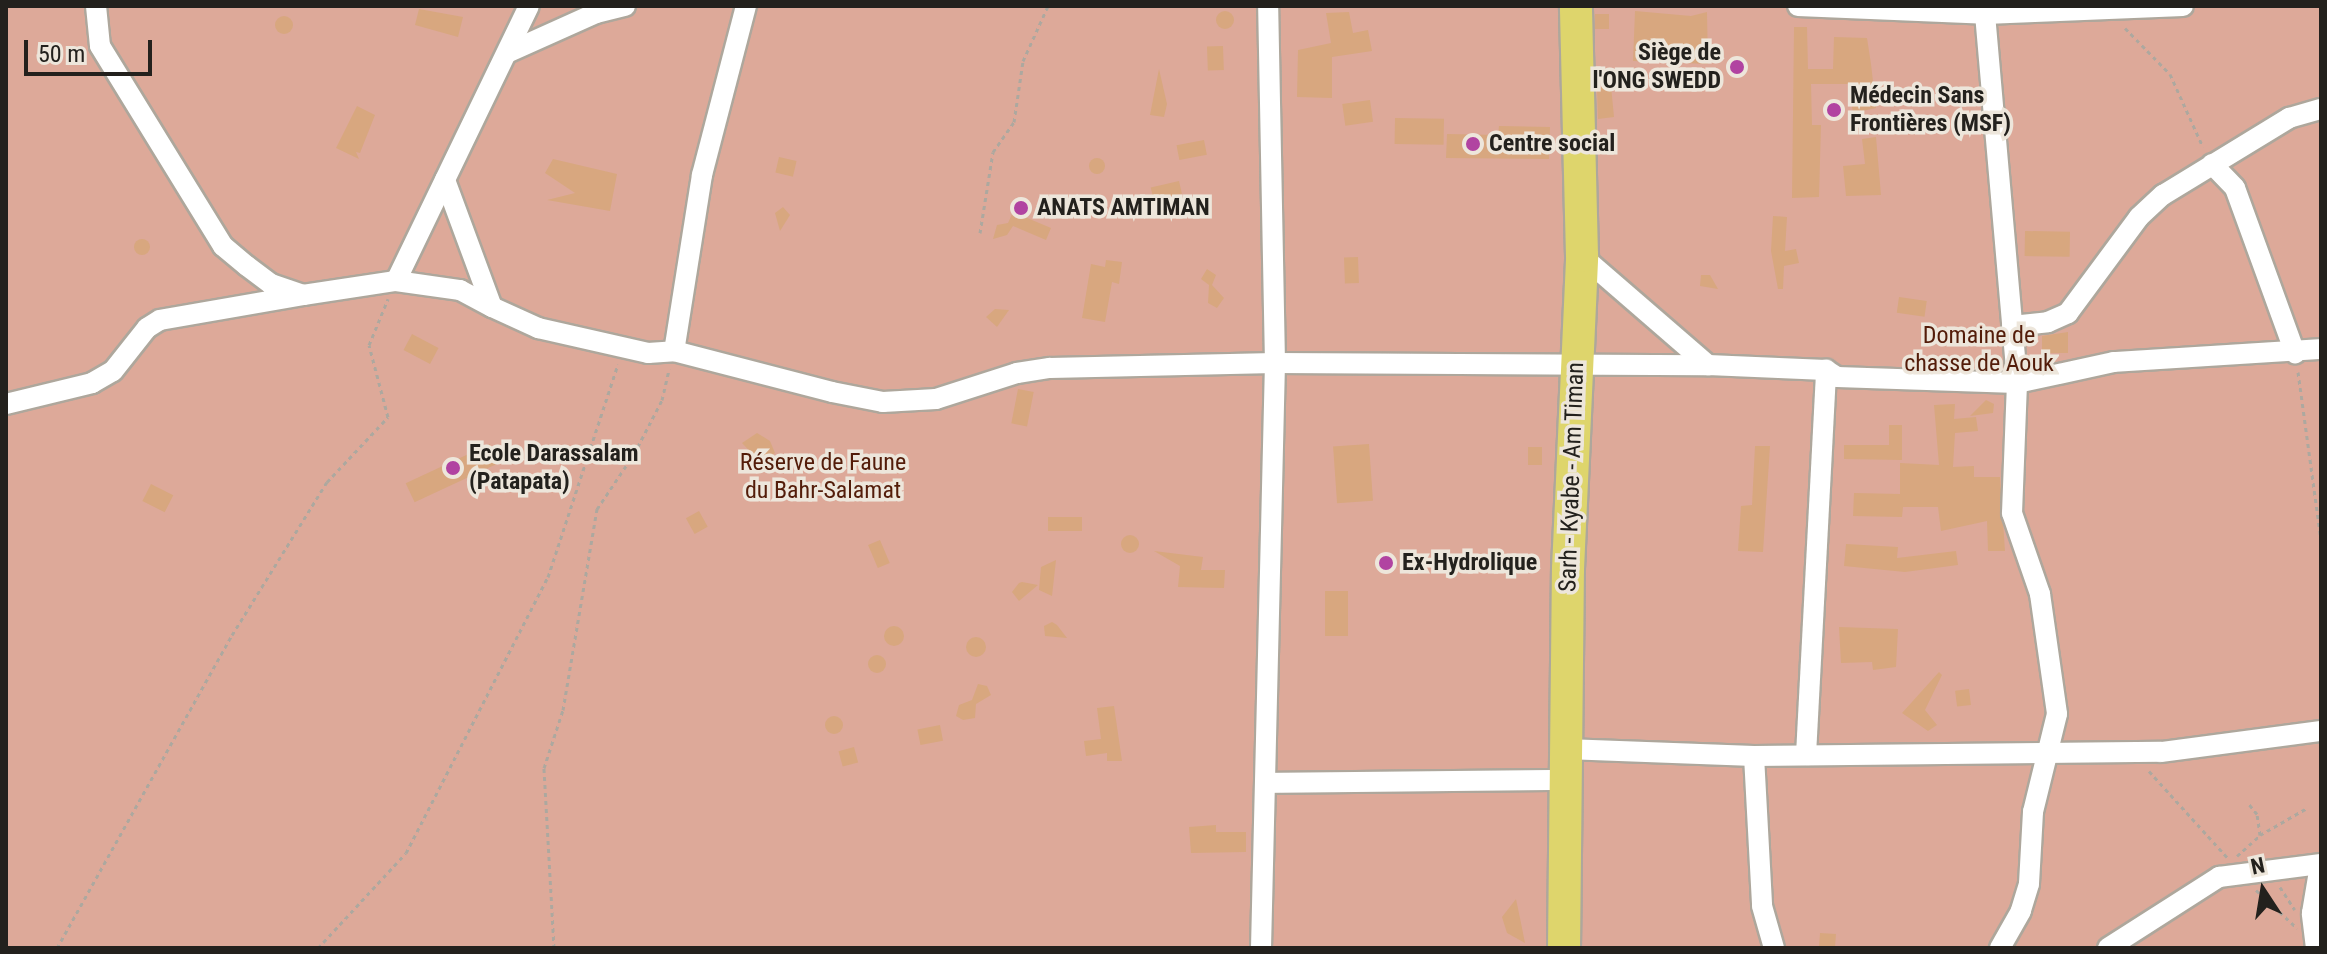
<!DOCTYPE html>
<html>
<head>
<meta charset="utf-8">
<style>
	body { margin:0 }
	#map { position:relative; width:2327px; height:954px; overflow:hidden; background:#ede6db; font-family:"Roboto Condensed",sans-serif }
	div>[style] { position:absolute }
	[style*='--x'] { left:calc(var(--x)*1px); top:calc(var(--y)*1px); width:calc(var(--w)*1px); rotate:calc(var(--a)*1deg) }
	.green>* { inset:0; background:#dda999; transform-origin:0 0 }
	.building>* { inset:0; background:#d8a77f; transform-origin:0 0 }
	.round { border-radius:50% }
	.path>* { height:3px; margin-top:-1.5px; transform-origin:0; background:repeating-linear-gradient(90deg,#ada89f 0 4px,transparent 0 8px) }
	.roads { filter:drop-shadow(2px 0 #aea79c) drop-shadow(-2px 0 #aea79c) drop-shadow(0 2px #aea79c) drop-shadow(0 -2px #aea79c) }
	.minor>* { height:20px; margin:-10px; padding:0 10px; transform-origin:10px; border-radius:10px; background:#fff }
	.primary>* { height:32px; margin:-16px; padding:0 16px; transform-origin:16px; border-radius:16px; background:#ded56c }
	.dots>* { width:22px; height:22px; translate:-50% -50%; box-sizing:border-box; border:4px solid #ede6db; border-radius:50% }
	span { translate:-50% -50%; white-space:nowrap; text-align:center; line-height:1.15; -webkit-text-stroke:7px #ede6db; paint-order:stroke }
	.poi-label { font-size:24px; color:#23211d; font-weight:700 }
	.right { translate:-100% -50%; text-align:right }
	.left { translate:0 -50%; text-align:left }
	.park-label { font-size:24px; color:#531c09 }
	.street-label { font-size:24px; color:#23211d }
	.frame { position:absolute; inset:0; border:8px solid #23211d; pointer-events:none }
	.north { position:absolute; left:2223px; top:850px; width:80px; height:80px; -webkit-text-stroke:6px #ede6db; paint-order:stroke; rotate:348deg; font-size:22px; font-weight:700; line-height:32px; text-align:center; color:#23211d }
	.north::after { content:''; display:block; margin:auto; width:28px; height:36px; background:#23211d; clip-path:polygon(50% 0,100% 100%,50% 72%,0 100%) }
	.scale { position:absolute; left:24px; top:40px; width:128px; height:36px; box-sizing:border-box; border:4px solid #23211d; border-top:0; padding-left:10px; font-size:24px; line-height:28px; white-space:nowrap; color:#23211d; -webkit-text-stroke:6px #ede6db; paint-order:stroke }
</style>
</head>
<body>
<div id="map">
	<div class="green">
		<i style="left:6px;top:6px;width:2315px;height:942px"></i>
	</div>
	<div class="building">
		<i style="clip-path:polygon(419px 9px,463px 17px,458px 37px,415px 25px)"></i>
		<i class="round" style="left:1216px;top:11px;width:18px;height:18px"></i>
		<i style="clip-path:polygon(1635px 11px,1691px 16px,1707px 12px,1708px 64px,1633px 61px)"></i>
		<i style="clip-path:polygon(1349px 12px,1353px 33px,1368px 30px,1372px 51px,1332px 57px,1332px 98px,1297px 97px,1298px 50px,1331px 43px,1326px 13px)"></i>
		<i style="left:1595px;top:14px;width:14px;height:15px"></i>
		<i class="round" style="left:275px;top:16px;width:18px;height:18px"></i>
		<i style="clip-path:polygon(1794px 27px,1807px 27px,1808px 69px,1833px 69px,1834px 37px,1867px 38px,1871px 64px,1876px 108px,1853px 113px,1848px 84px,1811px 84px,1812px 125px,1821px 125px,1819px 197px,1792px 198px)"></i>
		<i style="left:1223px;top:46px;width:24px;height:16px;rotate:88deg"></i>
		<i style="clip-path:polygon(1159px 69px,1167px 104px,1164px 117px,1150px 115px)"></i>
		<i style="clip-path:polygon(1611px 86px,1614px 117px,1598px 119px,1597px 88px)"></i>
		<i style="left:1370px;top:100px;width:22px;height:28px;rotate:82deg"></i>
		<i style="clip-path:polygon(357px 106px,375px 115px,360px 153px,356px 152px,359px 159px,336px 148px)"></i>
		<i style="left:1395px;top:118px;width:49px;height:26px;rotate:1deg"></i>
		<i style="clip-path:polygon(1499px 126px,1550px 127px,1549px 159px,1446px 158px,1447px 134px,1498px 135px)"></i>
		<i style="clip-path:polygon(1876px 137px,1881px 195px,1846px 196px,1843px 166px,1865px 164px,1862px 139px)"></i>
		<i style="left:1204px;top:140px;width:15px;height:28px;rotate:79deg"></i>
		<i style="left:779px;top:157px;width:18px;height:16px;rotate:13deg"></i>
		<i class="round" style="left:1089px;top:158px;width:16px;height:16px"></i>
		<i style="clip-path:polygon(553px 159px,617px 174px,610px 211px,547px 200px,575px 193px,545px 173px)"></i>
		<i style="left:1179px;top:181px;width:13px;height:29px;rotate:77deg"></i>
		<i style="clip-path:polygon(783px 207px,790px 215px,780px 231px,775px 213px)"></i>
		<i style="clip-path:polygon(1013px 212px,1051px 228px,1046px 240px,1013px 226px,1007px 235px,993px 239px,997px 225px,1008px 223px)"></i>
		<i style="clip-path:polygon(1773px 216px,1787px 217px,1785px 251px,1796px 249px,1799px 263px,1784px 266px,1783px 289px,1778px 289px,1771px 251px)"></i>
		<i style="left:2025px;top:231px;width:45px;height:25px;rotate:1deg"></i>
		<i class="round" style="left:134px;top:239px;width:16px;height:16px"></i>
		<i style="left:1358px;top:257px;width:26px;height:14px;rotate:88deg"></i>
		<i style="clip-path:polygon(1106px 260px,1122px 262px,1119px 284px,1112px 282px,1105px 322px,1082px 318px,1091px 264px,1105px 267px)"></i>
		<i style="clip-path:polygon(1207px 269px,1216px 275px,1212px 285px,1224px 298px,1217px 308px,1208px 303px,1209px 285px,1201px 279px)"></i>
		<i style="clip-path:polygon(1701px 275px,1710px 275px,1718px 289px,1700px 286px)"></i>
		<i style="left:1899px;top:297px;width:28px;height:16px;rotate:8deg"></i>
		<i style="clip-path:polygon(995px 309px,1009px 310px,997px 327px,986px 317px)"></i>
		<i style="clip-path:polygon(2068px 332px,2068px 353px,2042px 353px,2042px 336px)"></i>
		<i style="left:412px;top:334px;width:30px;height:18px;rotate:28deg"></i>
		<i style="left:1018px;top:389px;width:16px;height:35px;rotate:11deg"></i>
		<i style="clip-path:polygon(1986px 400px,1994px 404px,1993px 413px,1970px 416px)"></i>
		<i style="clip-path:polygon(1955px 404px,1954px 419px,1976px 417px,1978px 431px,1955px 433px,1953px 467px,1974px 466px,1974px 477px,2000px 477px,2005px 551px,1988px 551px,1987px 521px,1941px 531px,1938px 507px,1903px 507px,1902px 517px,1853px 516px,1854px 493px,1900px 494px,1900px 463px,1939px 465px,1934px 405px)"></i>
		<i style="clip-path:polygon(1889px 425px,1902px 425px,1902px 460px,1844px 459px,1844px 445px,1889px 445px)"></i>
		<i style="clip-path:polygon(757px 433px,770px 441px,775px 453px,761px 463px,742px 443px)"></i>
		<i style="left:490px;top:444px;width:21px;height:93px;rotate:65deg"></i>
		<i style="left:1369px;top:444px;width:57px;height:36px;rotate:86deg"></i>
		<i style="clip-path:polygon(1755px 446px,1770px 446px,1763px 552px,1738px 551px,1741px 506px,1752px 505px)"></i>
		<i style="left:1528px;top:447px;width:14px;height:18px"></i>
		<i style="left:151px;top:484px;width:25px;height:19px;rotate:27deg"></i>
		<i style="left:699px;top:511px;width:18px;height:15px;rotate:61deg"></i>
		<i style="left:1048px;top:517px;width:34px;height:14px"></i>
		<i class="round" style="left:1121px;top:535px;width:18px;height:18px"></i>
		<i style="left:880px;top:540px;width:25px;height:13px;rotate:67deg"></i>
		<i style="clip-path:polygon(1846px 544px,1898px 547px,1897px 558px,1956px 551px,1958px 565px,1905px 572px,1844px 566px)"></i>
		<i style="clip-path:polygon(1154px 551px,1203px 557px,1201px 570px,1225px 570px,1224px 588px,1178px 587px,1180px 566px)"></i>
		<i style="clip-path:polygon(1056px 560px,1052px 596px,1039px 590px,1041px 567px)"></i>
		<i style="clip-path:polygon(1019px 583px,1022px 582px,1038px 585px,1019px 601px,1012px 592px)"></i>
		<i style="left:1348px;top:591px;width:45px;height:23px;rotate:90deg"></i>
		<i style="clip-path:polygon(1052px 622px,1057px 625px,1067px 638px,1045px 636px,1044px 626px)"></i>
		<i class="round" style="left:884px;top:626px;width:20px;height:20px"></i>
		<i style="clip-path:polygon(1839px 627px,1898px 629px,1896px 667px,1873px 670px,1872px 662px,1841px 663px)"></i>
		<i class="round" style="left:966px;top:637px;width:20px;height:20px"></i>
		<i class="round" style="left:868px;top:655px;width:18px;height:18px"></i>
		<i style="clip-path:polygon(1939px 672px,1942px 675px,1925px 710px,1937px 725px,1928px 731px,1902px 713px)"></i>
		<i style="clip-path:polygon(978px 684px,987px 686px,991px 695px,976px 704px,975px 718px,963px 720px,956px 716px,959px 705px,972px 700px)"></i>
		<i style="left:1969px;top:689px;width:16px;height:14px;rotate:83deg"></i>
		<i style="clip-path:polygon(1114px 706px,1122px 761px,1107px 761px,1107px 753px,1086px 756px,1084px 741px,1101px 739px,1097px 708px)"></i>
		<i class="round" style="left:825px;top:716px;width:18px;height:18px"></i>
		<i style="left:940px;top:725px;width:16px;height:23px;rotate:79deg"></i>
		<i style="left:854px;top:747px;width:16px;height:16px;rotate:75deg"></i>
		<i style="clip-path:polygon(1216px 825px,1216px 832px,1246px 832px,1246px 852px,1191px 853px,1189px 827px)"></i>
		<i style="clip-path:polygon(1516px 899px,1521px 923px,1525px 943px,1507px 933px,1502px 917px)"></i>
		<i style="left:1820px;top:933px;width:16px;height:15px;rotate:4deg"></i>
	</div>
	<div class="path">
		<i style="--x:2125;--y:28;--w:64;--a:45.6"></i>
		<i style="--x:2170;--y:74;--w:80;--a:65.7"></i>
		<i style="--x:980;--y:233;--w:82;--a:-80.9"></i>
		<i style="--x:993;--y:152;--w:37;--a:-55"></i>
		<i style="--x:1014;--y:122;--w:62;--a:-81.6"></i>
		<i style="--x:1023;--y:61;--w:60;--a:-65.6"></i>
		<i style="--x:2298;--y:372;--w:169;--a:82.2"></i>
		<i style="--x:2149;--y:771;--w:118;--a:47.8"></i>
		<i style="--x:2260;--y:835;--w:54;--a:-29.9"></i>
		<i style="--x:2237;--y:856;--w:31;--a:-42"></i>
		<i style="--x:2260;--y:835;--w:21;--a:-98"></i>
		<i style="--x:2257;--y:814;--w:13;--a:-129"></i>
		<i style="--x:2280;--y:887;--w:27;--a:57"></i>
		<i style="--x:2256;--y:890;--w:56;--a:42.8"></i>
		<i style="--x:57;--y:948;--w:359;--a:-60.8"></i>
		<i style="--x:232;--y:635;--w:180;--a:-58.2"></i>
		<i style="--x:327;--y:482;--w:89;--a:-46.8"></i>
		<i style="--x:388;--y:417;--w:74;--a:-104.8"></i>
		<i style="--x:369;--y:345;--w:50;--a:-67.6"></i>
		<i style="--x:318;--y:948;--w:129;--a:-47.2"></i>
		<i style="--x:406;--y:853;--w:310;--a:-62.8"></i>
		<i style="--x:548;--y:577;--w:224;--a:-71.8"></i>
		<i style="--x:554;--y:948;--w:180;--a:-93.2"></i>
		<i style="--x:544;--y:768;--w:61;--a:-71.9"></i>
		<i style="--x:563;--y:710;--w:204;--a:-80.4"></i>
		<i style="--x:597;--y:509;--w:66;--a:-56.1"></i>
		<i style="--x:634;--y:454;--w:61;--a:-62.6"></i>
		<i style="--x:662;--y:400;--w:32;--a:-77"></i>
	</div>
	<div class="roads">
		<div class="minor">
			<i style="--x:96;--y:6;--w:40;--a:84.3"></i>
			<i style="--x:100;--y:46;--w:235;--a:58.4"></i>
			<i style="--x:223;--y:246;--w:31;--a:40"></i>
			<i style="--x:247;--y:266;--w:30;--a:37"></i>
			<i style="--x:271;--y:284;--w:34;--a:19"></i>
			<i style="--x:303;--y:295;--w:94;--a:-8.6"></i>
			<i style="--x:396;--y:281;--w:65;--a:8"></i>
			<i style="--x:460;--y:290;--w:36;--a:28"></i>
			<i style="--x:746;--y:6;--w:175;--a:104.6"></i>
			<i style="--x:702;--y:175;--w:178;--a:99"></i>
			<i style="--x:674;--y:351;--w:163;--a:14.5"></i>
			<i style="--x:832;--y:392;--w:52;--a:11.1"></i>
			<i style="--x:883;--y:402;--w:53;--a:-3.2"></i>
			<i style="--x:936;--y:399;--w:85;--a:-17.8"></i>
			<i style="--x:1017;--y:373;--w:33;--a:-9"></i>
			<i style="--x:1050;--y:368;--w:225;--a:-1.3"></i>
			<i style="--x:1275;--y:363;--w:433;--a:0.3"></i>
			<i style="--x:1708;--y:365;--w:118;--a:2.4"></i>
			<i style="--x:1826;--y:370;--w:13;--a:32"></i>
			<i style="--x:1837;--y:377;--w:180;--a:1.9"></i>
			<i style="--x:2017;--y:383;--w:99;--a:-12.2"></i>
			<i style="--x:2114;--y:362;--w:207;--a:-3.6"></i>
			<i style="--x:1798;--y:6;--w:187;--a:2.4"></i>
			<i style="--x:1985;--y:14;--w:198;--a:-2.3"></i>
			<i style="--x:1985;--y:14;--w:370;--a:85"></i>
			<i style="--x:2017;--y:383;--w:130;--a:92.2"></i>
			<i style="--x:2012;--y:513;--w:86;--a:70.9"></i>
			<i style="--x:2040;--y:594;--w:121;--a:81.9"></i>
			<i style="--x:2057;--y:714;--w:101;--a:103.8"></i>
			<i style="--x:2033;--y:812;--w:72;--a:93.2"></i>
			<i style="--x:2029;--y:884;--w:28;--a:107"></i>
			<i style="--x:2021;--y:911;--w:43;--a:119.6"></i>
			<i style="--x:507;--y:53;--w:98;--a:-24.2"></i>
			<i style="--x:596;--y:13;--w:30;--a:-14"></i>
			<i style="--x:2212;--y:164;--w:33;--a:46"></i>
			<i style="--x:2235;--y:188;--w:176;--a:70"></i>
			<i style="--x:445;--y:180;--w:135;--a:69.7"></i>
			<i style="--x:492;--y:307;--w:51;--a:24.5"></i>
			<i style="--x:538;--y:328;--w:113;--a:12.8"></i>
			<i style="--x:648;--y:353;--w:26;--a:-4"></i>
			<i style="--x:1582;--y:256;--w:167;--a:40.9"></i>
			<i style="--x:396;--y:281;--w:305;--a:-64.2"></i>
			<i style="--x:2012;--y:326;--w:36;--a:-6"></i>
			<i style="--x:2048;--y:322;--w:22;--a:-24"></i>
			<i style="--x:2068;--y:313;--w:119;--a:-53.5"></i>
			<i style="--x:2139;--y:217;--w:33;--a:-43"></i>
			<i style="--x:2163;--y:195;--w:148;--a:-31.4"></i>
			<i style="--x:2289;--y:118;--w:33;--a:-16"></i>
			<i style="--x:6;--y:404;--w:89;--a:-13.7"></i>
			<i style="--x:92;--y:383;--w:24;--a:-30"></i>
			<i style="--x:113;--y:371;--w:55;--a:-51.7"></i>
			<i style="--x:147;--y:328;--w:15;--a:-32"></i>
			<i style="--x:160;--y:320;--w:145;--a:-9.9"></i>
			<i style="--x:1565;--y:749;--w:189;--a:2.1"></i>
			<i style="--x:1754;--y:756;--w:407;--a:-0.6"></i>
			<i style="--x:2161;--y:752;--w:161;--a:-7.5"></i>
			<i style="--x:1806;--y:755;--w:386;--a:-87"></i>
			<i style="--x:1754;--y:756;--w:150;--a:86.9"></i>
			<i style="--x:1762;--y:906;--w:44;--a:74.1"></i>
			<i style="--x:1267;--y:783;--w:298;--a:-0.6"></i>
			<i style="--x:1261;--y:948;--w:585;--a:-88.63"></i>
			<i style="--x:1275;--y:363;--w:357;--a:-91.1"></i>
			<i style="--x:2108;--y:948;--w:132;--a:-32.6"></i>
			<i style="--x:2219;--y:877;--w:103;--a:-7.3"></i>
			<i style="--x:2316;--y:948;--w:35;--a:-97"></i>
			<i style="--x:2312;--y:913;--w:49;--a:-80.5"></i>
		</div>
		<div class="primary">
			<i style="--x:1564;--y:948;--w:379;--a:-89.4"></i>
			<i style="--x:1568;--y:569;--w:313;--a:-87.4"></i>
			<i style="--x:1582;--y:256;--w:250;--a:-91.4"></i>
		</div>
	</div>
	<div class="dots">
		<i style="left:1737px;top:67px;background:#b143a1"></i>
		<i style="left:1834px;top:110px;background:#b143a1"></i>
		<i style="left:1473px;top:144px;background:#b143a1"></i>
		<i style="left:1021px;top:208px;background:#b143a1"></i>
		<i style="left:453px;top:468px;background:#b143a1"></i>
		<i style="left:1386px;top:563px;background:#b143a1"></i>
	</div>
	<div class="poi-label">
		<span class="right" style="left:1721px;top:67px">Siège de<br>l'ONG SWEDD</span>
		<span class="left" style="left:1850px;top:110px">Médecin Sans<br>Frontières (MSF)</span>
		<span class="left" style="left:1489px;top:144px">Centre social</span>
		<span class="left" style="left:1037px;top:208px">ANATS AMTIMAN</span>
		<span class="left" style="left:469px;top:468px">Ecole Darassalam<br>(Patapata)</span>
		<span class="left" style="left:1402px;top:563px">Ex-Hydrolique</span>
	</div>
	<div class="park-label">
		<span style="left:1979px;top:350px">Domaine de<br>chasse de Aouk</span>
		<span style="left:823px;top:477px">Réserve de Faune<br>du Bahr-Salamat</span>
	</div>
	<div class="street-label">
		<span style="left:1572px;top:477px;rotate:-88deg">Sarh - Kyabe - Am Timan</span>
	</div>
	<div class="frame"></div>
	<div class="north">N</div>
	<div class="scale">50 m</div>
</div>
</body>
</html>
